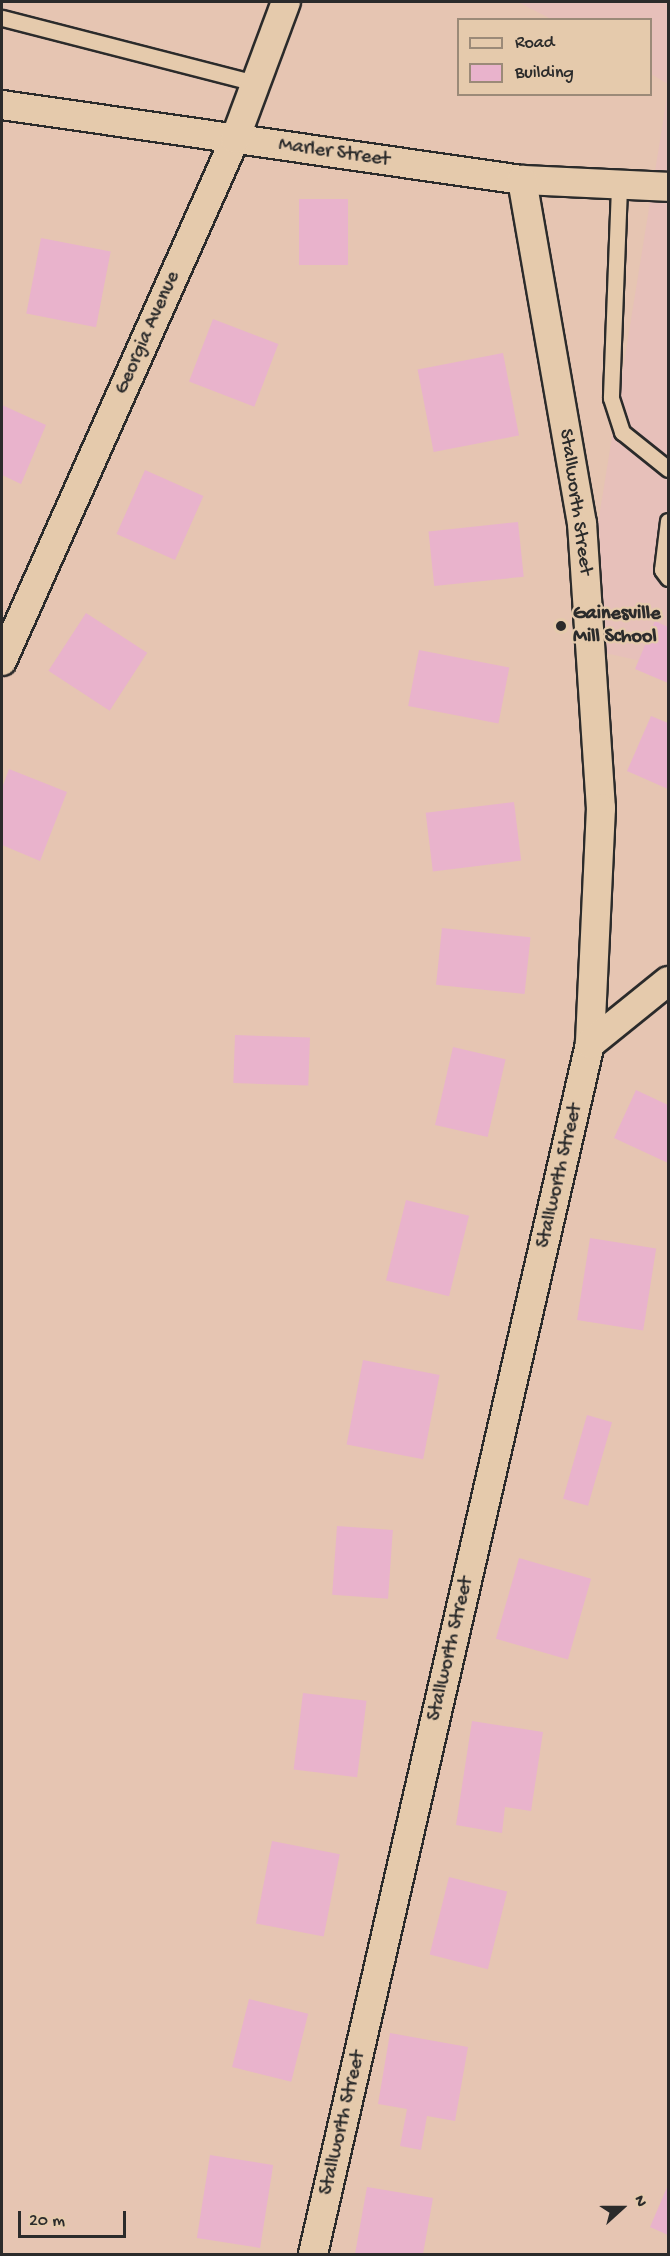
<!DOCTYPE html>
<html>
<head>
<meta charset="utf-8">
<style>
	body { margin:0 }
	#map { position:relative; width:670px; height:2256px; overflow:hidden; background:#e6c5b2; font-family:"Gochi Hand",sans-serif }
	div>[style] { position:absolute }
	[style*='--x'] { left:calc(var(--x)*1px); top:calc(var(--y)*1px); width:calc(var(--w)*1px); rotate:calc(var(--a)*1deg) }
	.built>* { inset:0; background:#e7c0ba }
	.building>* { inset:0; background:#e9b3cc; transform-origin:0 0 }
	.roads { filter:drop-shadow(2px 0 #2b2b2b) drop-shadow(-2px 0 #2b2b2b) drop-shadow(0 2px #2b2b2b) drop-shadow(0 -2px #2b2b2b) }
	.service>* { height:15px; margin:-7.5px; padding:0 7.5px; transform-origin:7.5px; border-radius:7.5px; background:#e5caac }
	.minor>* { height:28px; margin:-14px; padding:0 14px; transform-origin:14px; border-radius:14px; background:#e5caac }
	.dots>* { width:16px; height:16px; translate:-50% -50%; box-sizing:border-box; border:3px solid #e5caac; border-radius:50% }
	span { translate:-50% -50%; white-space:nowrap; text-align:center; line-height:1.15; -webkit-text-stroke:4.5px #e5caac; paint-order:stroke }
	.street-label { font-size:20px; color:#2b2b2b }
	.poi-label { font-size:20px; color:#2b2b2b; font-weight:700 }
	.left { translate:0 -50%; text-align:left }
	.frame { position:absolute; inset:0; border:3px solid #2b2b2b; pointer-events:none }
	.legend { position:absolute; left:457px; top:18px; width:195px; height:78px; box-sizing:border-box; background:#e5caac; border:2px solid #9b8a78; margin:0; padding:8px 10px; list-style:none; font-size:18px; color:#2b2b2b }
	.legend li { display:flex; align-items:center; gap:12px; height:30px }
	.legend b { width:30px; border:2px solid #9b8a78 }
	.north { position:absolute; left:592px; top:2178px; width:60px; height:60px; -webkit-text-stroke:4px #e5caac; paint-order:stroke; rotate:69deg; font-size:16px; font-weight:700; line-height:24px; text-align:center; color:#2b2b2b }
	.north::after { content:''; display:block; margin:auto; width:21px; height:27px; background:#2b2b2b; clip-path:polygon(50% 0,100% 100%,50% 72%,0 100%) }
	.scale { position:absolute; left:18px; top:2211px; width:108px; height:27px; box-sizing:border-box; border:3px solid #2b2b2b; border-top:0; padding-left:8px; font-size:18px; line-height:21px; white-space:nowrap; color:#2b2b2b; -webkit-text-stroke:4px #e5caac; paint-order:stroke }
</style>
</head>
<body>
<div id="map">
	<div class="built">
		<i style="clip-path:polygon(518px 2px,668px 2px,668px 84px,651px 74px,650px 20px,551px 19px)"></i>
		<i style="clip-path:polygon(668px 91px,668px 667px,578px 647px)"></i>
	</div>
	<div class="building">
		<i style="left:299px;top:199px;width:49px;height:66px"></i>
		<i style="left:41px;top:238px;width:71px;height:77px;rotate:11deg"></i>
		<i style="left:213px;top:319px;width:70px;height:67px;rotate:21deg"></i>
		<i style="left:503px;top:353px;width:84px;height:87px;rotate:79deg"></i>
		<i style="clip-path:polygon(2px 405px,46px 425px,21px 484px,2px 475px)"></i>
		<i style="left:145px;top:470px;width:64px;height:70px;rotate:24deg"></i>
		<i style="left:518px;top:522px;width:55px;height:90px;rotate:84deg"></i>
		<i style="left:86px;top:613px;width:73px;height:69px;rotate:33deg"></i>
		<i style="clip-path:polygon(655px 621px,668px 627px,668px 683px,635px 669px)"></i>
		<i style="left:419px;top:650px;width:92px;height:57px;rotate:11deg"></i>
		<i style="clip-path:polygon(651px 716px,668px 723px,668px 789px,627px 771px)"></i>
		<i style="clip-path:polygon(9px 769px,67px 792px,40px 861px,2px 845px,2px 788px)"></i>
		<i style="left:514px;top:802px;width:59px;height:89px;rotate:83deg"></i>
		<i style="left:442px;top:928px;width:89px;height:57px;rotate:6deg"></i>
		<i style="left:235px;top:1035px;width:75px;height:48px;rotate:2deg"></i>
		<i style="left:453px;top:1047px;width:54px;height:80px;rotate:13deg"></i>
		<i style="clip-path:polygon(636px 1090px,668px 1105px,668px 1163px,614px 1138px)"></i>
		<i style="left:406px;top:1200px;width:65px;height:83px;rotate:14deg"></i>
		<i style="left:590px;top:1238px;width:67px;height:83px;rotate:9deg"></i>
		<i style="left:363px;top:1360px;width:78px;height:86px;rotate:11deg"></i>
		<i style="left:587px;top:1415px;width:26px;height:87px;rotate:16deg"></i>
		<i style="left:337px;top:1526px;width:56px;height:69px;rotate:4deg"></i>
		<i style="left:519px;top:1558px;width:75px;height:84px;rotate:16deg"></i>
		<i style="left:303px;top:1693px;width:64px;height:77px;rotate:7deg"></i>
		<i style="clip-path:polygon(472px 1721px,543px 1732px,531px 1811px,505px 1807px,502px 1833px,456px 1825px)"></i>
		<i style="left:272px;top:1841px;width:69px;height:84px;rotate:11deg"></i>
		<i style="left:449px;top:1877px;width:60px;height:80px;rotate:14deg"></i>
		<i style="left:249px;top:1999px;width:61px;height:70px;rotate:14deg"></i>
		<i style="clip-path:polygon(390px 2033px,468px 2047px,455px 2121px,427px 2116px,421px 2150px,400px 2146px,407px 2109px,378px 2104px)"></i>
		<i style="left:210px;top:2155px;width:64px;height:84px;rotate:9deg"></i>
		<i style="clip-path:polygon(668px 2185px,668px 2235px,650px 2227px)"></i>
		<i style="clip-path:polygon(367px 2187px,433px 2198px,423px 2254px,355px 2254px)"></i>
	</div>
	<div class="roads">
		<div class="service">
			<i style="--x:2;--y:18;--w:262;--a:14.4"></i>
			<i style="--x:619;--y:187;--w:211;--a:92.2"></i>
			<i style="--x:611;--y:398;--w:36;--a:72"></i>
			<i style="--x:622;--y:432;--w:59;--a:38.8"></i>
			<i style="--x:668;--y:521;--w:49;--a:97"></i>
			<i style="--x:662;--y:570;--w:10;--a:53"></i>
		</div>
		<div class="minor">
			<i style="--x:2;--y:105;--w:525;--a:8.21"></i>
			<i style="--x:522;--y:180;--w:146;--a:2.7"></i>
			<i style="--x:522;--y:180;--w:348;--a:80.1"></i>
			<i style="--x:582;--y:523;--w:286;--a:86.2"></i>
			<i style="--x:601;--y:808;--w:236;--a:92.7"></i>
			<i style="--x:2;--y:661;--w:572;--a:-65.95"></i>
			<i style="--x:235;--y:139;--w:146;--a:-69.6"></i>
			<i style="--x:313;--y:2254;--w:1241;--a:-77.11"></i>
			<i style="--x:590;--y:1044;--w:100;--a:-38.9"></i>
		</div>
	</div>
	<div class="dots">
		<i style="left:561px;top:626px;background:#2b2b2b"></i>
	</div>
	<div class="street-label">
		<span style="left:334px;top:153px;rotate:8deg">Marler Street</span>
		<span style="left:148px;top:333px;rotate:-66deg">Georgia Avenue</span>
		<span style="left:575px;top:502px;rotate:82deg">Stallworth Street</span>
		<span style="left:560px;top:1176px;rotate:-77deg">Stallworth Street</span>
		<span style="left:451px;top:1649px;rotate:-77deg">Stallworth Street</span>
		<span style="left:343px;top:2123px;rotate:-77deg">Stallworth Street</span>
	</div>
	<div class="poi-label">
		<span class="left" style="left:573px;top:626px">Gainesville<br>Mill School</span>
	</div>
	<div class="frame"></div>
	<ul class="legend">
	<li><b style="height:8px;background:#e5caac"></b>Road</li>
	<li><b style="height:16px;background:#e9b3cc"></b>Building</li>
	</ul>
	<div class="north">N</div>
	<div class="scale">20 m</div>
</div>
</body>
</html>
